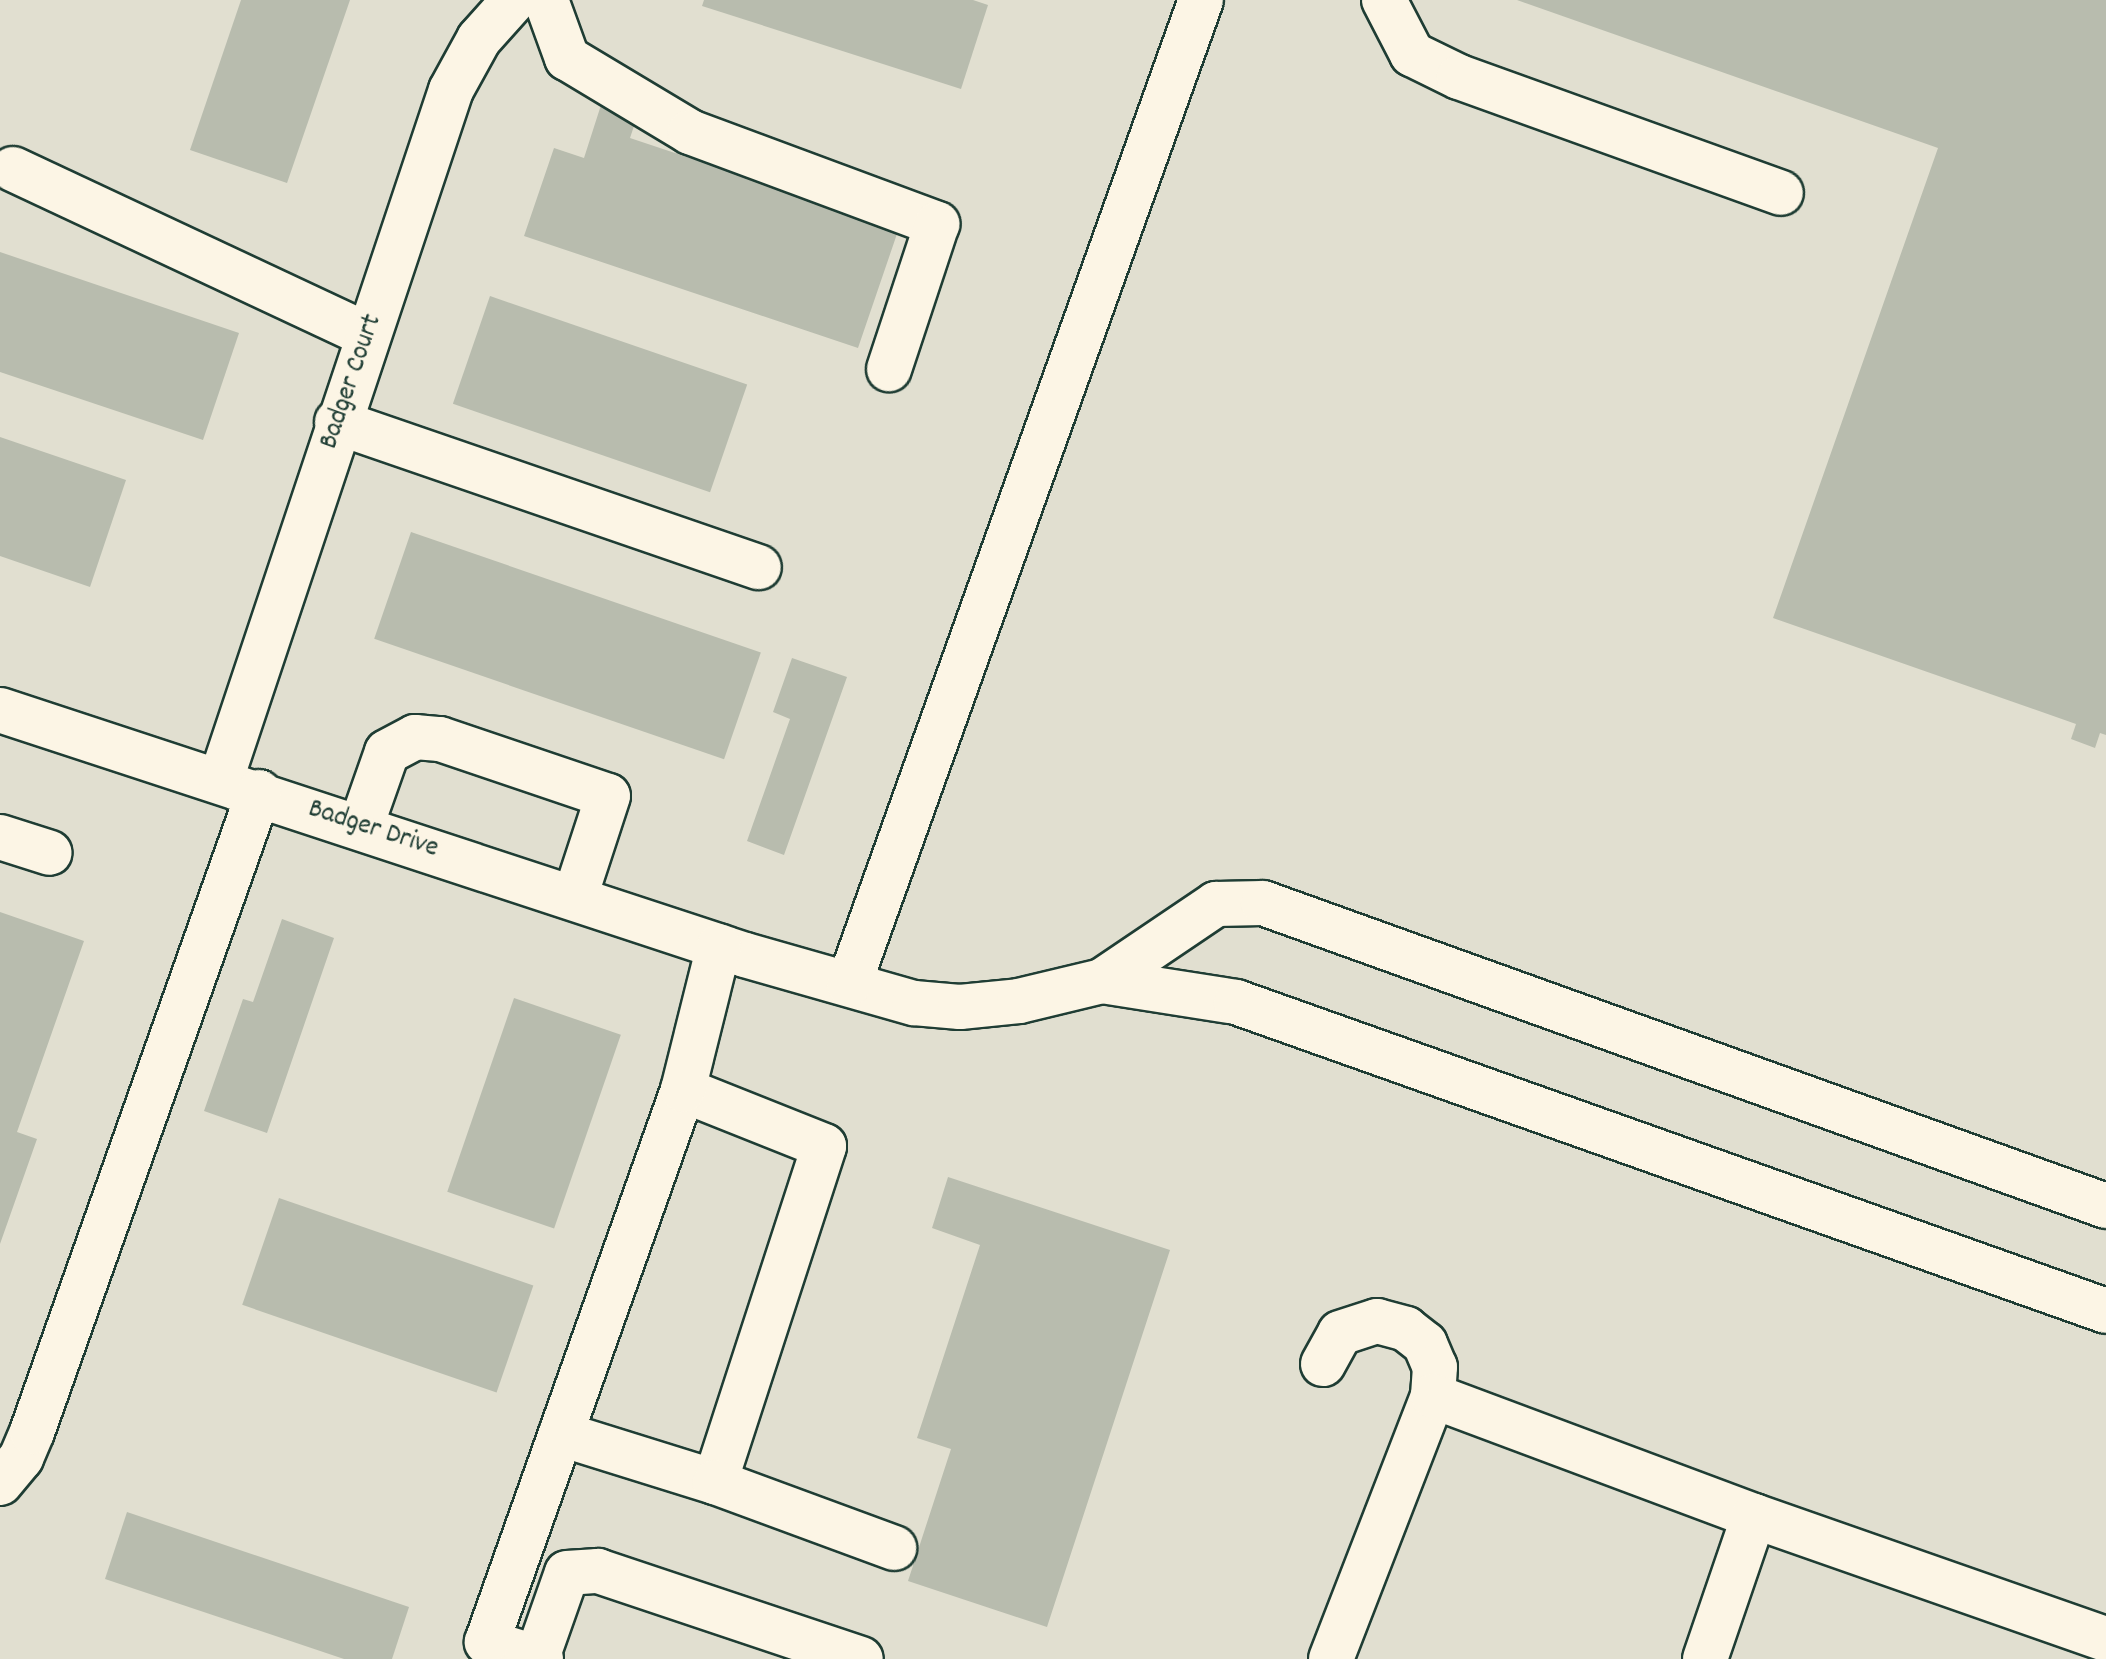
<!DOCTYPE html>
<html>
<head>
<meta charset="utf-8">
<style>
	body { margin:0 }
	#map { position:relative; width:2106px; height:1659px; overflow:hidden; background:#f3eede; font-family:Dekko,sans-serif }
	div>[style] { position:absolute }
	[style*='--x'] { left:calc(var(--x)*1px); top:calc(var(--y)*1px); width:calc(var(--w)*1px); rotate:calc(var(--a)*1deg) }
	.built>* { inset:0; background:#e1dfd0; transform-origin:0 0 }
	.building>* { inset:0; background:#b8bcae; transform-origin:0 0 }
	.roads { filter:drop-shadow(2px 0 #1f3d34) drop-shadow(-2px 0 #1f3d34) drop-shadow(0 2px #1f3d34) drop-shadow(0 -2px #1f3d34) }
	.minor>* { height:44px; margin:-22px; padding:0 22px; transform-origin:22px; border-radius:22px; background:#fcf5e5 }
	span { translate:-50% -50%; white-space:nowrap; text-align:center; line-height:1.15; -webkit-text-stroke:6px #fcf5e5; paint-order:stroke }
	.street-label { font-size:28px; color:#1f3d34 }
</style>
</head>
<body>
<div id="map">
	<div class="built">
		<i style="left:0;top:0;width:2106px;height:1659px"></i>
	</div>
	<div class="building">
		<i style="clip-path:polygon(241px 0,350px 0,287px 183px,190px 150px)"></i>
		<i style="clip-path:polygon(704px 0,973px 0,988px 5px,961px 89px,702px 6px)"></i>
		<i style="clip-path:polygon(1517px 0,2106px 0,2106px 735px,2100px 733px,2095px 748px,2071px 739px,2076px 724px,1773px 618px,1938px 148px)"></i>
		<i style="clip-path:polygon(601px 105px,637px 117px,630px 138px,899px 228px,858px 348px,524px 236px,554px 148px,584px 158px)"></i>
		<i style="clip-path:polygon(0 252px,239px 333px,203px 440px,0 372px)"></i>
		<i style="left:490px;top:296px;width:272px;height:114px;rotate:19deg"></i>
		<i style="clip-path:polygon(0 437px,126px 480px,90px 587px,0 556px)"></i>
		<i style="left:411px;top:532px;width:370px;height:113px;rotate:19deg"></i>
		<i style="clip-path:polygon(792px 658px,847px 677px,784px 855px,747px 841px,790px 719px,773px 712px)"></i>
		<i style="clip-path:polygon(0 912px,84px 941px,17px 1132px,37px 1139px,0 1244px)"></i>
		<i style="clip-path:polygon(282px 919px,334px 938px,267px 1133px,204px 1111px,243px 999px,253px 1002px)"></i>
		<i style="left:514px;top:998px;width:113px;height:205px;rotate:19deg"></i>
		<i style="clip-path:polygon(948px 1177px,1170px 1250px,1047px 1627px,908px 1581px,951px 1449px,917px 1438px,980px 1245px,932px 1228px)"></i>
		<i style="left:279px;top:1198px;width:269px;height:113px;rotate:19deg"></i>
		<i style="clip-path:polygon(127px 1512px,409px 1607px,392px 1659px,344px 1659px,105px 1579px)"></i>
	</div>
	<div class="roads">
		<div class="minor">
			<i style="--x:546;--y:0;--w:62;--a:70.1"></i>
			<i style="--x:567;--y:58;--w:144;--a:31"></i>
			<i style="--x:690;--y:132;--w:264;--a:20.4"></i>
			<i style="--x:937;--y:224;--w:153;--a:108.3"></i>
			<i style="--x:1384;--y:0;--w:61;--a:62.6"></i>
			<i style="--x:1412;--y:54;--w:52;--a:26.1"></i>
			<i style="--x:1459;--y:77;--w:342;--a:19.8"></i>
			<i style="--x:13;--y:169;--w:392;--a:25.1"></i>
			<i style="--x:337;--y:422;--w:446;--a:19"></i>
			<i style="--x:0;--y:710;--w:784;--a:18.2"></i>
			<i style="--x:745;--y:955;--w:176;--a:15.9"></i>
			<i style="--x:914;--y:1003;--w:46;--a:5"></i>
			<i style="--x:960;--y:1007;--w:59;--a:-5.8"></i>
			<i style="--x:1019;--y:1001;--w:85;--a:-13.5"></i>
			<i style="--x:1102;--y:981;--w:136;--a:8.9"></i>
			<i style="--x:1236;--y:1002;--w:923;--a:19.55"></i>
			<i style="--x:221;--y:779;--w:726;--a:-71.54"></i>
			<i style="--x:451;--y:90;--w:58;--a:-61.2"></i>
			<i style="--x:479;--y:39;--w:52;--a:-48.1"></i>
			<i style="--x:361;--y:826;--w:78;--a:-70.6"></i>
			<i style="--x:387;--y:752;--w:32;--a:-28"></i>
			<i style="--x:415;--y:737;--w:25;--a:5"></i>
			<i style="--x:440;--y:739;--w:177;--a:18.7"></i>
			<i style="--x:608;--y:796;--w:106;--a:108.1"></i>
			<i style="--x:0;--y:837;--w:52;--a:17.7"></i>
			<i style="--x:1102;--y:981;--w:138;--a:-34"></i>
			<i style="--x:1216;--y:904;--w:47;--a:-1.2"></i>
			<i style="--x:1263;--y:903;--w:896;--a:19.77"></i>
			<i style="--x:849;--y:984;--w:1045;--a:-70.32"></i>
			<i style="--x:1323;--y:1364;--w:35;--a:-61"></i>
			<i style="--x:1340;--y:1333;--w:39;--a:-18"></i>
			<i style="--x:1377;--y:1321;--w:30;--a:15"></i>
			<i style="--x:1406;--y:1329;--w:24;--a:38"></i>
			<i style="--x:1425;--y:1344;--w:25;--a:67"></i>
			<i style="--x:1435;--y:1367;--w:29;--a:94"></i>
			<i style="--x:561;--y:1434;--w:161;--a:17.3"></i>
			<i style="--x:715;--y:1482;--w:353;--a:-72"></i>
			<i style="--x:824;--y:1146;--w:152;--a:-158.3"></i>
			<i style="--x:715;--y:1482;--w:191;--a:20.2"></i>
			<i style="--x:0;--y:1483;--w:33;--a:-50"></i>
			<i style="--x:21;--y:1458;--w:28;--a:-67"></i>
			<i style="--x:32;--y:1432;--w:679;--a:-70.47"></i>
			<i style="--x:537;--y:1658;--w:90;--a:-70.6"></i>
			<i style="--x:567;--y:1573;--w:31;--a:-4"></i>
			<i style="--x:598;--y:1571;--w:277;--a:18.5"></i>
			<i style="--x:541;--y:1659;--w:57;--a:-162.5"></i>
			<i style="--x:487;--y:1642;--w:586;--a:-70.45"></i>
			<i style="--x:683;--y:1090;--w:148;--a:-76"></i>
			<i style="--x:1331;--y:1659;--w:282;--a:-68.8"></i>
			<i style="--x:1433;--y:1396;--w:343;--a:20.5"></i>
			<i style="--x:1754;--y:1516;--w:373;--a:19.3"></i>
			<i style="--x:1705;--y:1659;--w:151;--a:-71.1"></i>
		</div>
	</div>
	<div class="street-label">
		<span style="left:352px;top:382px;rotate:-71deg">Badger Court</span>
		<span style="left:373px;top:830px;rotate:18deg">Badger Drive</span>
	</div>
</div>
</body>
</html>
